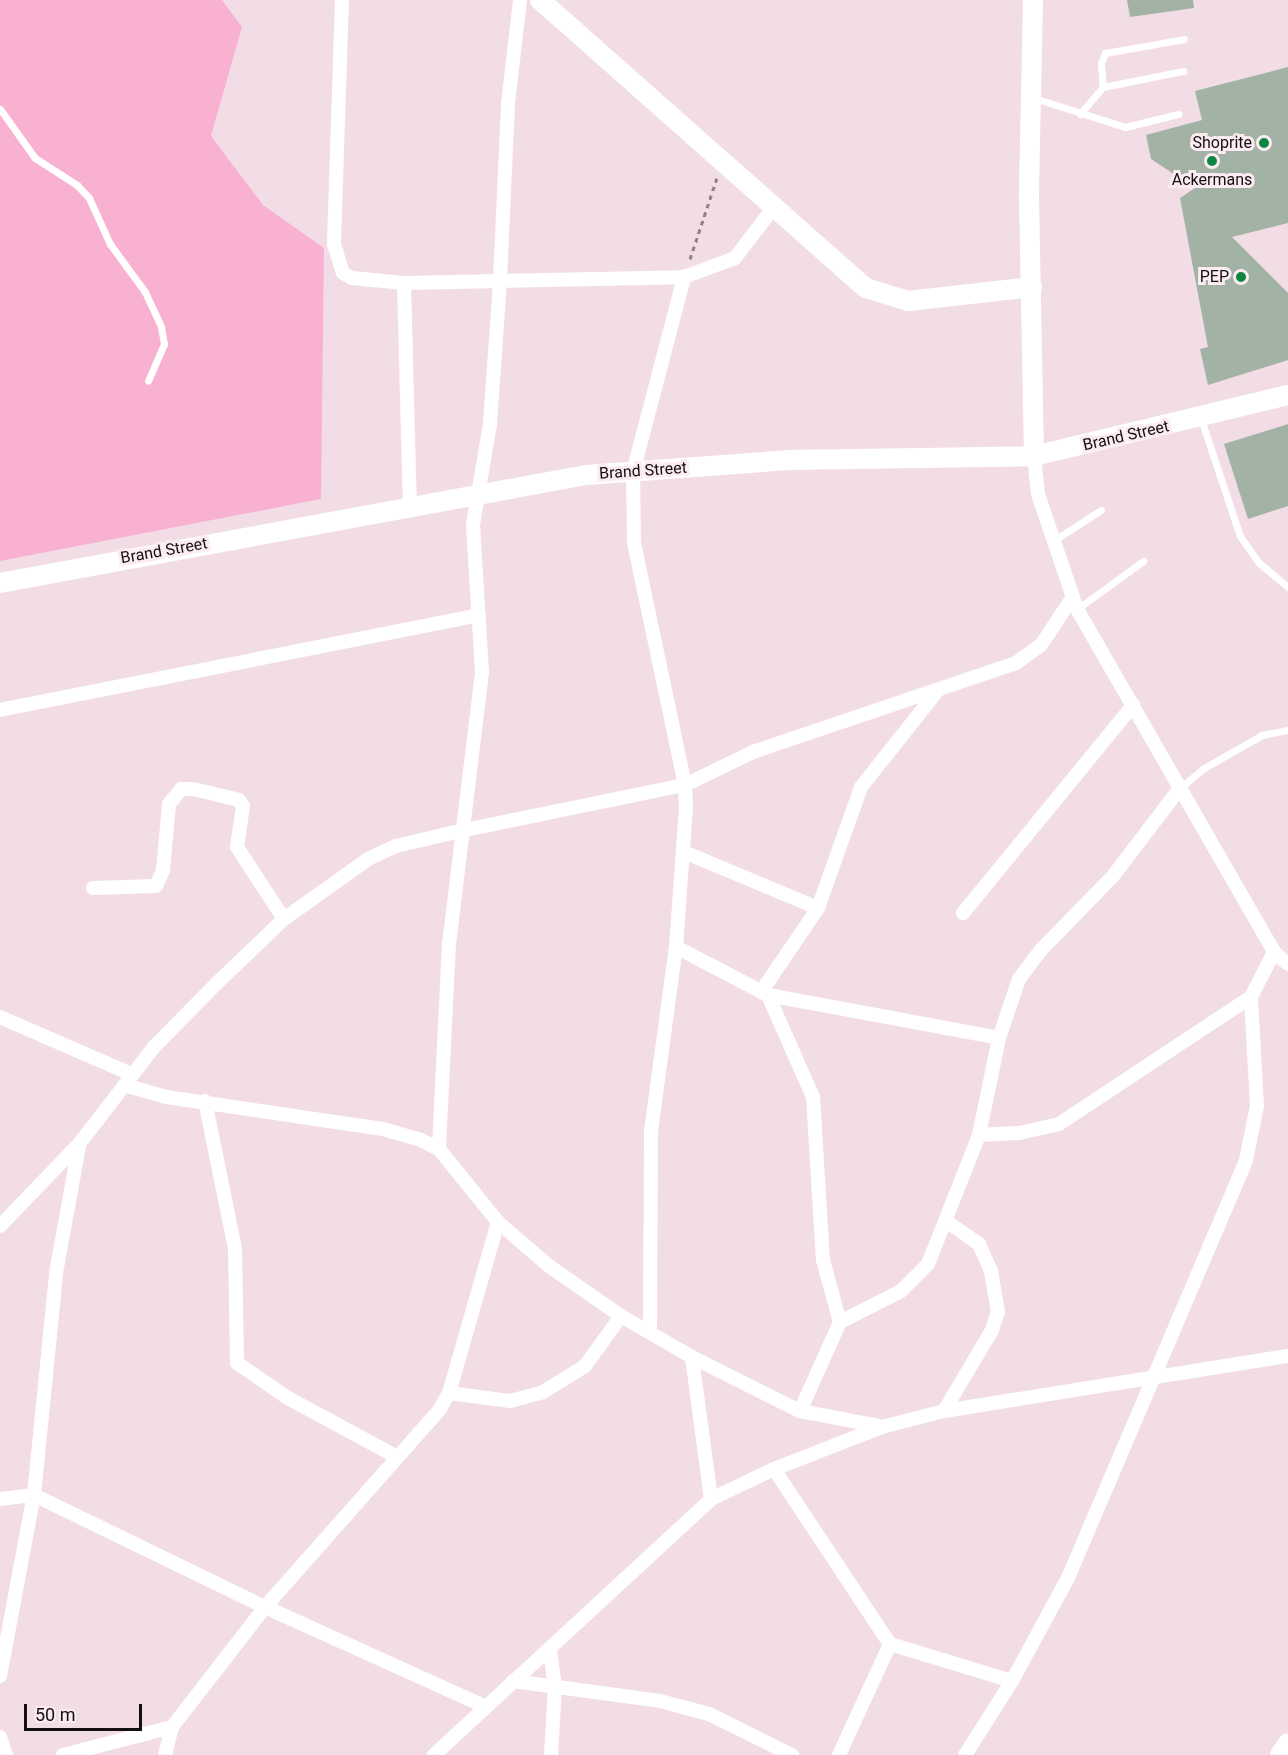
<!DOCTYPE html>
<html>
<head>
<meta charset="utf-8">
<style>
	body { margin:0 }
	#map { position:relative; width:1288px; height:1755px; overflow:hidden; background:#f2dde6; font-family:Roboto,sans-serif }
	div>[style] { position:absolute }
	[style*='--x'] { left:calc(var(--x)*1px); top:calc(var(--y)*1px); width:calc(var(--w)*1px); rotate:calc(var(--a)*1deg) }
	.green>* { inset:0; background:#f9b1d1 }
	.building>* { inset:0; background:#a2b2a5 }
	.path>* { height:3px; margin-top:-1.5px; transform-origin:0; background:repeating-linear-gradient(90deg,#908187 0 4.5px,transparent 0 9px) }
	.lane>* { height:7px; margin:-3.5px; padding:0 3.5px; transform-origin:3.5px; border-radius:3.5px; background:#fff }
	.street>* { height:14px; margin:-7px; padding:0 7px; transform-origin:7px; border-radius:7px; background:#fff }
	.secondary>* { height:20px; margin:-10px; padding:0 10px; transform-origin:10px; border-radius:10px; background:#fff }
	.dots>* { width:16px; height:16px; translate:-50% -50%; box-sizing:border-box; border:3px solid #fcecf2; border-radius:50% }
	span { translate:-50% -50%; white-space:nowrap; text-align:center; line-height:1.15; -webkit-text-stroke:6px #fcecf2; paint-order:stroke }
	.poi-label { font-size:16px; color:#150f11 }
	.right { translate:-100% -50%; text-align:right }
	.street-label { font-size:16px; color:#150f11 }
	.scale { position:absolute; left:24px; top:1704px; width:118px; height:27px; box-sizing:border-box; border:3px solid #150f11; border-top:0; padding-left:8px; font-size:18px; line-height:21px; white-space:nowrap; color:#150f11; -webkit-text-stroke:4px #fcecf2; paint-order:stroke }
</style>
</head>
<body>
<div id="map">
	<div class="green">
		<i style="clip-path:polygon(0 0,222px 0,242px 27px,211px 136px,263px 205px,324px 248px,321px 499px,0 561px)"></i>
	</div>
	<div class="building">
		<i style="clip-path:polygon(1127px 0,1193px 0,1194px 8px,1130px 17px)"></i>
		<i style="clip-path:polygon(1288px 67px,1288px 223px,1232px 237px,1288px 293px,1288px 360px,1208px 385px,1200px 349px,1208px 347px,1180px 198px,1195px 188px,1151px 159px,1146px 135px,1202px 120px,1195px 91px)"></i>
		<i style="clip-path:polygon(1288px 424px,1288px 506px,1248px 519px,1224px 444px)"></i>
	</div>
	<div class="path">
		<i style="--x:690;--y:259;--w:85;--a:-71.6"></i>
	</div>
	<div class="lane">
		<i style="--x:1103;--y:87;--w:24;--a:-95"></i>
		<i style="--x:1101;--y:63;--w:11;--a:-68"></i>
		<i style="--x:1105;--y:53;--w:80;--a:-10"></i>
		<i style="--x:1034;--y:98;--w:96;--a:17.7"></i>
		<i style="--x:1125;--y:127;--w:55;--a:-13.8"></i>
		<i style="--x:0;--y:109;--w:60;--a:54.5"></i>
		<i style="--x:35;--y:158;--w:50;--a:32.7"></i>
		<i style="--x:77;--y:185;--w:18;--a:47"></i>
		<i style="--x:89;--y:198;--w:51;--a:65.5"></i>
		<i style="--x:110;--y:244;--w:59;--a:53.9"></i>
		<i style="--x:145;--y:292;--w:38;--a:65"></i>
		<i style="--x:161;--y:327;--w:17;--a:80"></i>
		<i style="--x:164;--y:344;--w:40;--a:113.4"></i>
		<i style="--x:1080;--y:114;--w:35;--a:-50"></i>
		<i style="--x:1103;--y:87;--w:82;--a:-11.3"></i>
		<i style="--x:1201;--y:419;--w:123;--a:71.6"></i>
		<i style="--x:1240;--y:536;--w:32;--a:55"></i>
		<i style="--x:1258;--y:562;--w:39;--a:40"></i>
		<i style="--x:1053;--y:541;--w:57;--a:-32.9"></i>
		<i style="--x:1077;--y:609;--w:82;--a:-36"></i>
		<i style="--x:1180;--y:788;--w:31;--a:-40"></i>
		<i style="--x:1204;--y:768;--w:67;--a:-29.6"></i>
		<i style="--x:1262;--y:735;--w:26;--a:-11"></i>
	</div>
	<div class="street">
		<i style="--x:342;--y:0;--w:244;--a:91.9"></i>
		<i style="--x:334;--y:244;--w:30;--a:73"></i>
		<i style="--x:343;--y:273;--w:10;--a:29"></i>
		<i style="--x:352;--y:278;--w:52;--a:5.5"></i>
		<i style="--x:404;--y:283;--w:225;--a:88.5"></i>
		<i style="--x:520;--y:0;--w:105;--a:96.6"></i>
		<i style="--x:508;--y:104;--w:177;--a:92.6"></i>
		<i style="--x:500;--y:281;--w:184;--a:-1.2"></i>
		<i style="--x:404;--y:283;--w:96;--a:-1.2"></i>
		<i style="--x:500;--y:281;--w:143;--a:94"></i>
		<i style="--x:490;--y:424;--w:102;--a:99.6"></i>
		<i style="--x:473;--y:525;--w:147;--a:86.5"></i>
		<i style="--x:482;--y:672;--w:273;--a:96.9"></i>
		<i style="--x:449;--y:943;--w:206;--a:92.8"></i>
		<i style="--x:1034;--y:456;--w:38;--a:84"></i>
		<i style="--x:1038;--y:494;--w:121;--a:71.3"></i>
		<i style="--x:1077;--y:609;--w:396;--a:60.1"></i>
		<i style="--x:1274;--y:952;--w:18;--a:41"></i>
		<i style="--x:0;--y:710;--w:488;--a:-11.2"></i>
		<i style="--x:684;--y:852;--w:145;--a:22.7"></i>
		<i style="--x:93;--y:888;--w:63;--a:-1.8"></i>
		<i style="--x:156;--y:886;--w:17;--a:-66"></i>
		<i style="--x:163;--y:870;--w:66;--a:-84.8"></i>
		<i style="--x:169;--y:804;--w:19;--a:-51"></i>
		<i style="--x:181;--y:789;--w:12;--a:0"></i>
		<i style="--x:193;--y:789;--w:47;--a:13.4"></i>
		<i style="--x:239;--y:800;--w:7;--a:56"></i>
		<i style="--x:243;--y:806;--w:41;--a:98.3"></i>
		<i style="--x:237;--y:847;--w:86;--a:56.9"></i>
		<i style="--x:963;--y:913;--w:269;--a:-50.7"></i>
		<i style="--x:676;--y:947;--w:104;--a:27.6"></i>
		<i style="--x:768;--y:995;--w:235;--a:10.5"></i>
		<i style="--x:761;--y:992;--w:102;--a:-55.8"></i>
		<i style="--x:818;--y:908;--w:128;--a:-70.4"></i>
		<i style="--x:861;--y:787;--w:125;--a:-51.5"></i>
		<i style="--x:768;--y:995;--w:111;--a:66.2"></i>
		<i style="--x:813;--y:1097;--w:163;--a:86.5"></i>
		<i style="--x:823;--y:1260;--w:64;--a:74.7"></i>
		<i style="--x:0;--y:1017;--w:143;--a:23.5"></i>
		<i style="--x:124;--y:1085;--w:44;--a:15.9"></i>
		<i style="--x:166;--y:1097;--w:219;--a:8.4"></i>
		<i style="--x:383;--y:1129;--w:37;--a:16"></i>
		<i style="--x:419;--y:1139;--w:22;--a:27"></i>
		<i style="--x:439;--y:1149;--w:94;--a:51.1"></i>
		<i style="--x:498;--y:1222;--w:67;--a:40.8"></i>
		<i style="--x:549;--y:1266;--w:88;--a:34.8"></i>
		<i style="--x:621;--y:1316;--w:82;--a:30"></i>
		<i style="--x:692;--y:1357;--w:121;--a:26.6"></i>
		<i style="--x:800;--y:1411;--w:80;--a:10.8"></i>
		<i style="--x:205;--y:1101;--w:151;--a:78.5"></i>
		<i style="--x:235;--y:1249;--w:114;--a:89"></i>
		<i style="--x:237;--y:1363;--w:62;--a:34.5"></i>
		<i style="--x:288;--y:1398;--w:124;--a:28.4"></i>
		<i style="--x:979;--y:1135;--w:99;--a:-78.3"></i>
		<i style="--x:999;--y:1038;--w:62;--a:-71.3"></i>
		<i style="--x:1019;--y:979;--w:36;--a:-53"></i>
		<i style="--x:1041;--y:950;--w:103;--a:-45.8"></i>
		<i style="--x:1113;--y:876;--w:111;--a:-52.7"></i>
		<i style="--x:0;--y:1226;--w:114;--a:-46.1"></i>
		<i style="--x:79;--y:1144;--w:123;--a:-52.3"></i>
		<i style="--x:154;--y:1047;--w:90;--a:-45.5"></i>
		<i style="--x:217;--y:983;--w:93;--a:-43.7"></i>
		<i style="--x:284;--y:919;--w:103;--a:-35.5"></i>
		<i style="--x:368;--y:859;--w:31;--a:-25"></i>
		<i style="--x:396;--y:846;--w:66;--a:-13.2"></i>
		<i style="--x:460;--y:831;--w:230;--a:-11.6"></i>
		<i style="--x:685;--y:785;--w:76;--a:-25.9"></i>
		<i style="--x:753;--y:752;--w:278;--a:-18.7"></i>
		<i style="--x:1016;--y:663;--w:31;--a:-36"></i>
		<i style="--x:1041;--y:645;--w:56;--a:-56.6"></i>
		<i style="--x:650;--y:1331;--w:200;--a:-89.7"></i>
		<i style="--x:651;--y:1131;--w:186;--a:-82.3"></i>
		<i style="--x:676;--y:947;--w:141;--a:-85.9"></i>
		<i style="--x:686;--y:806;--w:21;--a:-93"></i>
		<i style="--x:685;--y:785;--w:248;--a:-101.9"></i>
		<i style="--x:634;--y:542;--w:70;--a:-90.8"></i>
		<i style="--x:633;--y:472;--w:202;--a:-75.3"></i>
		<i style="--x:684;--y:277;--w:54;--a:-20.4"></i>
		<i style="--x:735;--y:258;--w:64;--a:-52.6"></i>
		<i style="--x:692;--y:1357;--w:143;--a:82.4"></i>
		<i style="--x:449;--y:1393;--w:62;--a:7.5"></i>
		<i style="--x:510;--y:1401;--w:34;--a:-15"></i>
		<i style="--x:543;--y:1392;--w:49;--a:-31.8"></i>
		<i style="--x:585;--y:1366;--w:62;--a:-54.2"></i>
		<i style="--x:800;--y:1411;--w:98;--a:-65.8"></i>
		<i style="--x:840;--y:1322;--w:68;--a:-26.9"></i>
		<i style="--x:901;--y:1291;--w:38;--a:-45"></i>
		<i style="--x:928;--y:1264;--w:139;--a:-68.4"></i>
		<i style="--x:979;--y:1135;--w:40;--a:-2.9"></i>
		<i style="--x:1019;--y:1133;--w:41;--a:-12.7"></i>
		<i style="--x:1059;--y:1124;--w:230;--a:-33.5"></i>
		<i style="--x:944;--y:1411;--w:94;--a:-59.3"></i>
		<i style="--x:992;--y:1330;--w:19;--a:-72"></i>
		<i style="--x:998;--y:1312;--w:42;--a:-99.7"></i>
		<i style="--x:991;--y:1271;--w:30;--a:-114"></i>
		<i style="--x:979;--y:1244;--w:39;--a:-145"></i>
		<i style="--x:774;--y:1469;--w:210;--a:56.5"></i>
		<i style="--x:0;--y:1499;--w:34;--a:-7"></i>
		<i style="--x:34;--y:1495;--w:257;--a:25.9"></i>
		<i style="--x:265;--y:1607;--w:240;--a:24.3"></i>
		<i style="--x:550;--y:1651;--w:36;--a:82"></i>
		<i style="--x:555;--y:1687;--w:68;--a:93.4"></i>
		<i style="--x:0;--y:1676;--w:184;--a:-79.4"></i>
		<i style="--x:34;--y:1495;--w:223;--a:-84.3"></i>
		<i style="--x:56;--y:1273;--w:129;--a:-79.7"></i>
		<i style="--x:513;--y:1681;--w:148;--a:7.7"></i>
		<i style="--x:660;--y:1701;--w:51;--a:14.9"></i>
		<i style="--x:709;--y:1714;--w:93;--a:26.3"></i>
		<i style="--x:0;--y:1737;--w:19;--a:72"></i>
		<i style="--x:63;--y:1755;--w:113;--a:-14.4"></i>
		<i style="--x:165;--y:1755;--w:29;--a:-76"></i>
		<i style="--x:172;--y:1727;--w:152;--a:-52.2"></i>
		<i style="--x:265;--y:1607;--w:264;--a:-48.5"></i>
		<i style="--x:440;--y:1409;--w:18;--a:-61"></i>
		<i style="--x:449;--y:1393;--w:178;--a:-74"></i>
		<i style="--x:434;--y:1755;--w:377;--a:-42.7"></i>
		<i style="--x:711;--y:1499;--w:70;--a:-25.5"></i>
		<i style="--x:774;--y:1469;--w:116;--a:-21.3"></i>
		<i style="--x:882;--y:1427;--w:64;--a:-14.5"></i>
		<i style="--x:944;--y:1411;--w:348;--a:-9.1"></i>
		<i style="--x:839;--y:1755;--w:122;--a:-65.3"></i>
		<i style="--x:890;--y:1644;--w:127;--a:16.9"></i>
		<i style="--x:965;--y:1755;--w:88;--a:-57.6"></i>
		<i style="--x:1012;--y:1681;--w:117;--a:-61.5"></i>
		<i style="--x:1068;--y:1578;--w:454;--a:-66.9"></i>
		<i style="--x:1246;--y:1160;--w:55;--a:-78.5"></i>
		<i style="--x:1257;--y:1106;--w:109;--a:-93.2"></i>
		<i style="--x:1251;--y:997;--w:51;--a:-62.9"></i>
	</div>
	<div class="secondary">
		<i style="--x:540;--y:0;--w:435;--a:41.5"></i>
		<i style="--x:866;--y:288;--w:44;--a:17.2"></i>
		<i style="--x:908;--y:301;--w:125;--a:-6.4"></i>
		<i style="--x:1033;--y:0;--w:197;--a:91.2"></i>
		<i style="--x:1029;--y:197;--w:259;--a:88.9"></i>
		<i style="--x:0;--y:583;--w:596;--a:-10.44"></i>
		<i style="--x:586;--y:475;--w:203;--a:-4.2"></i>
		<i style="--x:788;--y:460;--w:246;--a:-0.9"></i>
		<i style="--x:1034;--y:456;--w:261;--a:-13.5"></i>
		<i style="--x:1280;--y:1755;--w:14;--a:-56"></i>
	</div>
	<div class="dots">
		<i style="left:1264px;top:143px;background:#0d8640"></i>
		<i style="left:1212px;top:161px;background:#0d8640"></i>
		<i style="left:1241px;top:277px;background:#0d8640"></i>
	</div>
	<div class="poi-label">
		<span class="right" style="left:1252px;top:143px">Shoprite</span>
		<span style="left:1212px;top:180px">Ackermans</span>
		<span class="right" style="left:1229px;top:277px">PEP</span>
	</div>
	<div class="street-label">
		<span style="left:1126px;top:436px;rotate:-13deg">Brand Street</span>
		<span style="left:643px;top:471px;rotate:-4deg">Brand Street</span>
		<span style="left:164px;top:551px;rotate:-10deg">Brand Street</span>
	</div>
	<div class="scale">50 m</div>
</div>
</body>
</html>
